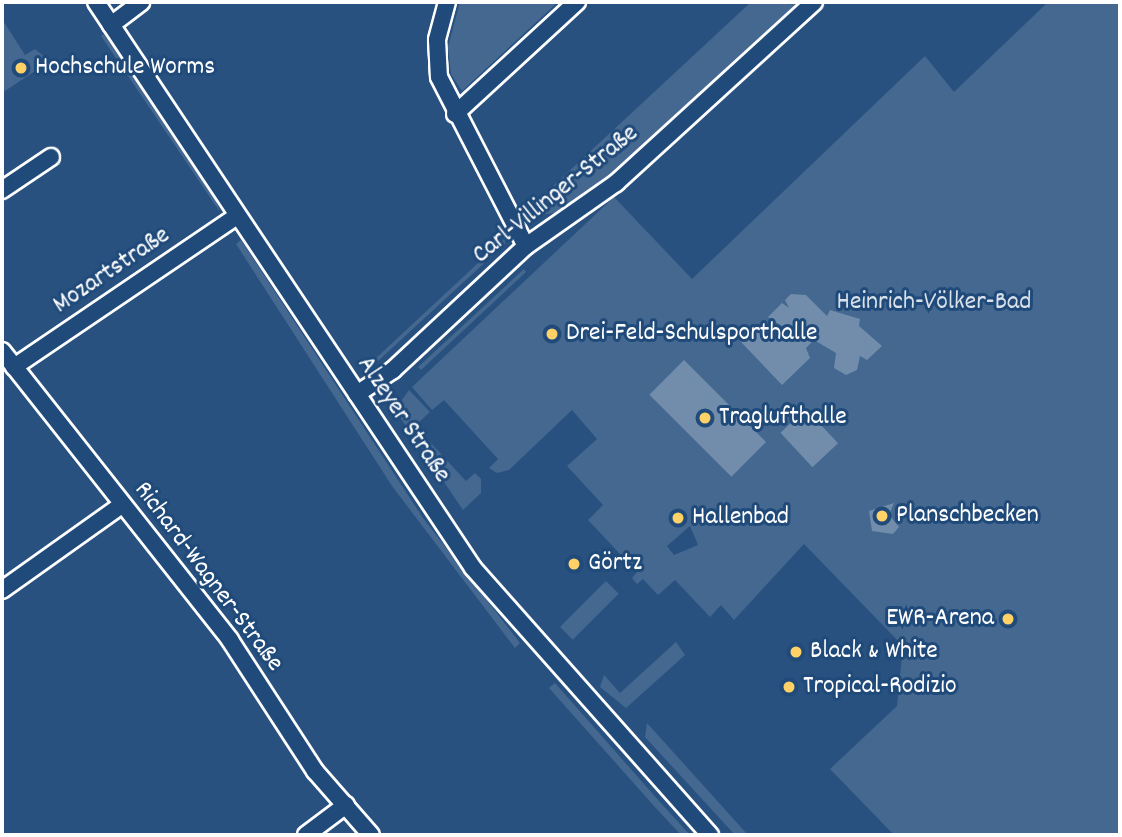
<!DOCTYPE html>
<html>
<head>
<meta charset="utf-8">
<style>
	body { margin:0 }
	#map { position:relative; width:1122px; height:837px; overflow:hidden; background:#28517f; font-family:Dekko,sans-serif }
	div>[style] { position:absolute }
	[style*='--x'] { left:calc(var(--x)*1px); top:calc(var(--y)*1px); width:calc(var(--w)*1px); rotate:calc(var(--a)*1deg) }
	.green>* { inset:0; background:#446890; transform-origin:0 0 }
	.water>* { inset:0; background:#718dab; transform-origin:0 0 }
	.roads { filter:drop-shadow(2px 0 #fff) drop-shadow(-2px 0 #fff) drop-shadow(0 2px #fff) drop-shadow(0 -2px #fff) }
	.minor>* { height:16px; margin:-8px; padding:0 8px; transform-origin:8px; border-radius:8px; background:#1f4a7a }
	.dots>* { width:19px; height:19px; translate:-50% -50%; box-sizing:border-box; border:4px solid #1f4a7a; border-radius:50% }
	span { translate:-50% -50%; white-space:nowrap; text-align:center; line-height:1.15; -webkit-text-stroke:6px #1f4a7a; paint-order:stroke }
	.poi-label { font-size:26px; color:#fff }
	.left { translate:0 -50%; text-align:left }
	.right { translate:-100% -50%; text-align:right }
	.street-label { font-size:26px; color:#fff }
	.park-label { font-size:26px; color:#dae1e9 }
	.frame { position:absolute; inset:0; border:4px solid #fff; pointer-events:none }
</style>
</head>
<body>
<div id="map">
	<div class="green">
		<i style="clip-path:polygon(460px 2px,558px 2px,462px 91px,451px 74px,448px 47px)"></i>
		<i style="clip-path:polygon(751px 2px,803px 2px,613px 178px,570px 210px,526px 218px,525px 212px)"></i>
		<i style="clip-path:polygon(evenodd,1048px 2px,1120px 2px,1120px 835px,894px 835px,830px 769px,897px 706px,903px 646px,804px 544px,734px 620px,721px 605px,710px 617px,675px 580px,658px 595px,643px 579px,637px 584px,632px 578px,637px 572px,588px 520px,603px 505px,567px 466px,597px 439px,572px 410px,509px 470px,497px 473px,489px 468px,498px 459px,444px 400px,432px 410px,412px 387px,614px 197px,692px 279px,925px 56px,954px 92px,1048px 2px,690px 526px,698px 545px,674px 555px,667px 546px,690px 526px)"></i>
		<i style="clip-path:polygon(2px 19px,25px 55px,35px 49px,50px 61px,2px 93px)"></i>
		<i style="clip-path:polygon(106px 32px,216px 201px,220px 212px,101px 36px)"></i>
		<i style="clip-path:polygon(505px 238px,505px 244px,377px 362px,375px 359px)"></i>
		<i style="clip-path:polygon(241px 240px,423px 518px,520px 643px,515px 648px,392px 486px,236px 244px)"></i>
		<i style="clip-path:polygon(524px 269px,526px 272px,421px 370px,418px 367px)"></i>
		<i style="clip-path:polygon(409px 390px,430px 412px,415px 426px,466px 481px,475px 473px,481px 479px,481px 493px,463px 510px,395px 410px)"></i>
		<i style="left:606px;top:581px;width:18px;height:65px;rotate:45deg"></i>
		<i style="clip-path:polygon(676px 642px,685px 655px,626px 708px,600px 687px,604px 675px,620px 693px)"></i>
		<i style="clip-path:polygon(555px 683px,659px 801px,690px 835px,681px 835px,654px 806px,549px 688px)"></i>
		<i style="clip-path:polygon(647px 723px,748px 835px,735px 835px,645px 737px)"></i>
	</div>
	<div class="water">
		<i style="clip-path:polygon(791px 294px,806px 295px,827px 316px,830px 310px,860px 319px,859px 326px,882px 346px,867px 360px,860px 356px,857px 370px,846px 375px,834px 368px,836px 353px,814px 340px,806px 348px,810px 358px,782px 385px,741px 342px,763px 321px,784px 336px,785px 328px,768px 317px,782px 303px,789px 308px,785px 300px)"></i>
		<i style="left:684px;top:360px;width:116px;height:49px;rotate:45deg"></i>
		<i style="left:806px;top:409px;width:47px;height:35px;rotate:47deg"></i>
		<i style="clip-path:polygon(894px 503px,889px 515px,899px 527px,893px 534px,872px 531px,869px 511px)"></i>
	</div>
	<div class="roads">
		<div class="minor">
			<i style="--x:96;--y:2;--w:680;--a:56.33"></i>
			<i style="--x:473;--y:568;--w:357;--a:48.4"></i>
			<i style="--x:447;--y:2;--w:39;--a:105"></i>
			<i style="--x:437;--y:40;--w:37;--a:87"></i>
			<i style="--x:439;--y:77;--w:190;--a:62.8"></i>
			<i style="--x:111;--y:25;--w:38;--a:-37"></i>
			<i style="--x:455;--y:114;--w:166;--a:-42.6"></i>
			<i style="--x:2;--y:190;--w:59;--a:-34"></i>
			<i style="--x:2;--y:351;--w:368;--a:51.7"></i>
			<i style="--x:230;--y:640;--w:156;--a:57"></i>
			<i style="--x:315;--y:771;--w:85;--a:48.8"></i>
			<i style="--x:14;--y:367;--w:269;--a:-34.1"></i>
			<i style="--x:357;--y:394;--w:43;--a:-33.7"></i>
			<i style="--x:393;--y:370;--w:182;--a:-43"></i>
			<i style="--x:526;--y:246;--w:110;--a:-35"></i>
			<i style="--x:616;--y:183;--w:268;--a:-42.4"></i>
			<i style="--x:2;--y:590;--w:148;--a:-35.4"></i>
			<i style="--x:306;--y:835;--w:50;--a:-36.9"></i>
		</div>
	</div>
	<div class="dots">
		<i style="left:21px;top:68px;background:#ffd166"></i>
		<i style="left:552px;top:334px;background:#ffd166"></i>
		<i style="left:705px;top:418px;background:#ffd166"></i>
		<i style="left:882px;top:516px;background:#ffd166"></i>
		<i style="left:678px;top:518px;background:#ffd166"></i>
		<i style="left:574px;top:564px;background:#ffd166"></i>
		<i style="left:1008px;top:619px;background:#ffd166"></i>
		<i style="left:796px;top:652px;background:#ffd166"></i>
		<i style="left:789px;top:687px;background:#ffd166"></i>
	</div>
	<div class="poi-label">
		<span class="left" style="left:35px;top:68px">Hochschule Worms</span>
		<span class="left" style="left:566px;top:334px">Drei-Feld-Schulsporthalle</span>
		<span class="left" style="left:719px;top:418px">Traglufthalle</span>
		<span class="left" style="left:896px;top:516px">Planschbecken</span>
		<span class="left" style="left:692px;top:518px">Hallenbad</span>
		<span class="left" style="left:588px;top:564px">Görtz</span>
		<span class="right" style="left:994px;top:619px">EWR-Arena</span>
		<span class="left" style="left:810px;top:652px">Black &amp; White</span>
		<span class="left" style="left:803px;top:687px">Tropical-Rodizio</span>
	</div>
	<div class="street-label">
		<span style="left:556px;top:195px;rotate:-39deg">Carl-Villinger-Straße</span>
		<span style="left:112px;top:271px;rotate:-34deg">Mozartstraße</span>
		<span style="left:403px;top:420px;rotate:56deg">Alzeyer Straße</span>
		<span style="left:208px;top:577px;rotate:53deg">Richard-Wagner-Straße</span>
	</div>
	<div class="park-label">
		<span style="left:934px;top:303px">Heinrich-Völker-Bad</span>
	</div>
	<div class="frame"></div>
</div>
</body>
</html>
